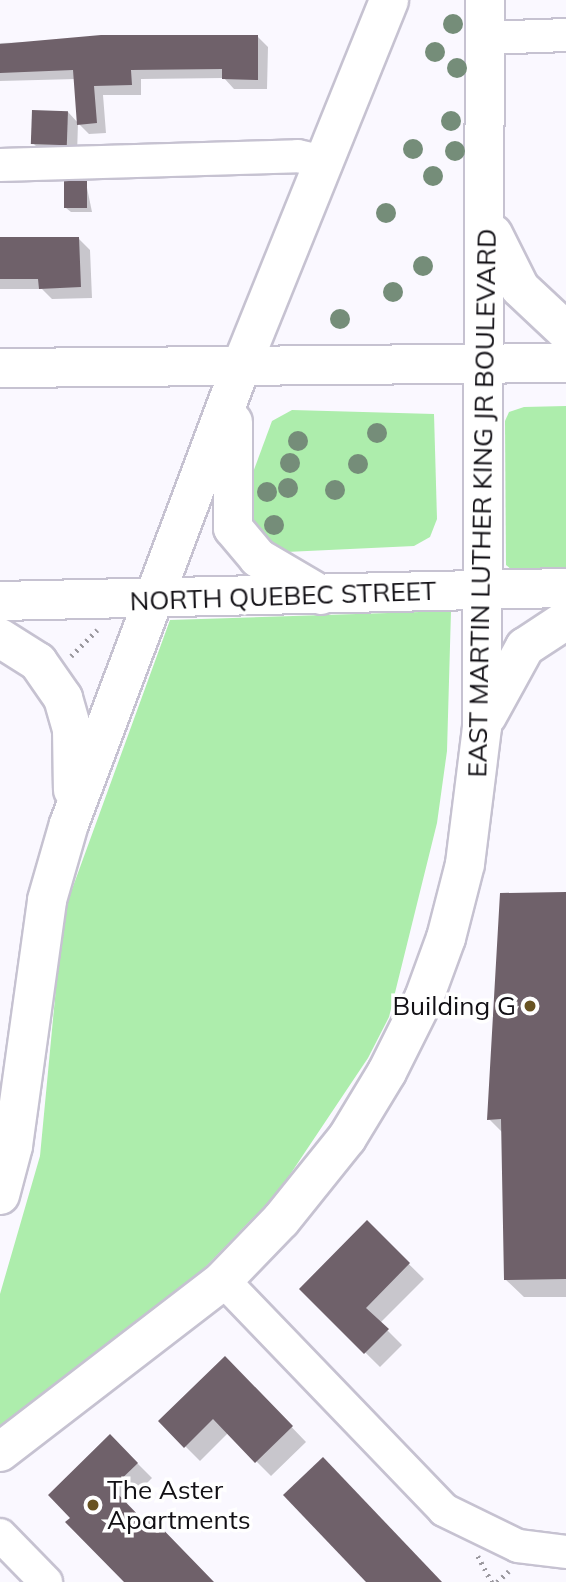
<!DOCTYPE html>
<html>
<head>
<meta charset="utf-8">
<style>
	body { margin:0 }
	#map { position:relative; width:566px; height:1582px; overflow:hidden; background:#faf8ff; font-family:Mulish,sans-serif }
	div>[style] { position:absolute }
	[style*='--x'] { left:calc(var(--x)*1px); top:calc(var(--y)*1px); width:calc(var(--w)*1px); rotate:calc(var(--a)*1deg) }
	.green>* { inset:0; background:#adedac }
	.shadow>* { inset:0; background:#0003 }
	.building>* { inset:0; background:#6f616a; transform-origin:0 0 }
	.path>* { height:4.5px; margin-top:-2.25px; transform-origin:0; background:repeating-linear-gradient(90deg,#9b999f 0 2px,transparent 0 7px) }
	.roads { filter:drop-shadow(2px 0 #c6c2d1) drop-shadow(-2px 0 #c6c2d1) drop-shadow(0 2px #c6c2d1) drop-shadow(0 -2px #c6c2d1) }
	.minor>* { height:32px; margin:-16px; padding:0 16px; transform-origin:16px; border-radius:16px; background:#fff }
	.major>* { height:38px; margin:-19px; padding:0 19px; transform-origin:19px; border-radius:19px; background:#fff }
	.trees>* { width:20px; height:20px; margin:-10px; border-radius:50%; background:#758d79 }
	.dots>* { width:19px; height:19px; translate:-50% -50%; box-sizing:border-box; border:4px solid #fff; border-radius:50% }
	span { translate:-50% -50%; white-space:nowrap; text-align:center; line-height:1.15; -webkit-text-stroke:7px #fff; paint-order:stroke }
	.street-label { font-size:26px; color:#121015 }
	.poi-label { font-size:26px; color:#121015 }
	.right { translate:-100% -50%; text-align:right }
	.left { translate:0 -50%; text-align:left }
</style>
</head>
<body>
<div id="map">
	<div class="green">
		<i style="clip-path:polygon(566px 406px,566px 569px,512px 570px,506px 565px,505px 421px,509px 412px,524px 407px)"></i>
		<i style="clip-path:polygon(292px 410px,434px 414px,437px 519px,430px 537px,414px 546px,286px 552px,254px 532px,245px 494px,272px 421px)"></i>
		<i style="clip-path:polygon(451px 611px,447px 751px,437px 823px,389px 1017px,368px 1058px,279px 1191px,194px 1279px,0 1428px,0 1294px,40px 1156px,63px 914px,170px 620px)"></i>
	</div>
	<div class="shadow">
		<i style="clip-path:polygon(258px 37px,268px 47px,267px 89px,234px 89px,224px 78px,141px 79px,141px 95px,103px 95px,106px 133px,89px 134px,78px 123px,77px 154px,44px 154px,33px 143px,68px 112px,79px 124px,76px 79px,0 81px,0 43px)"></i>
		<i style="clip-path:polygon(86px 183px,92px 212px,71px 212px,66px 208px)"></i>
		<i style="clip-path:polygon(0 238px,78px 238px,90px 250px,92px 298px,52px 299px,42px 289px,0 289px)"></i>
		<i style="clip-path:polygon(566px 894px,566px 1297px,524px 1297px,505px 1279px,503px 1133px,489px 1119px)"></i>
		<i style="clip-path:polygon(367px 1223px,424px 1279px,380px 1323px,402px 1345px,380px 1367px,301px 1289px)"></i>
		<i style="clip-path:polygon(225px 1358px,306px 1442px,271px 1476px,228px 1433px,200px 1461px,160px 1421px)"></i>
		<i style="clip-path:polygon(110px 1436px,152px 1478px,126px 1504px,212px 1582px,127px 1582px,72px 1518px)"></i>
	</div>
	<div class="building">
		<i style="clip-path:polygon(101px 35px,258px 35px,258px 80px,222px 79px,222px 69px,131px 70px,132px 85px,94px 86px,97px 123px,77px 125px,73px 70px,0 73px,0 44px)"></i>
		<i style="left:32px;top:110px;width:36px;height:34px;rotate:2deg"></i>
		<i style="left:64px;top:181px;width:23px;height:27px"></i>
		<i style="clip-path:polygon(0 237px,79px 237px,81px 287px,39px 289px,38px 279px,0 279px)"></i>
		<i style="clip-path:polygon(566px 892px,566px 1279px,504px 1280px,501px 1119px,487px 1120px,500px 893px)"></i>
		<i style="clip-path:polygon(367px 1220px,410px 1263px,366px 1308px,389px 1329px,364px 1354px,299px 1289px)"></i>
		<i style="clip-path:polygon(225px 1356px,293px 1426px,255px 1463px,213px 1419px,184px 1448px,158px 1421px)"></i>
		<i style="clip-path:polygon(110px 1434px,138px 1463px,112px 1488px,144px 1521px,150px 1516px,214px 1582px,124px 1582px,65px 1522px,70px 1518px,48px 1495px)"></i>
		<i style="clip-path:polygon(323px 1457px,442px 1582px,366px 1582px,283px 1495px)"></i>
	</div>
	<div class="path">
		<i style="--x:71;--y:656;--w:37;--a:-45"></i>
		<i style="--x:478;--y:1556;--w:30;--a:62"></i>
		<i style="--x:497;--y:1582;--w:16;--a:-43"></i>
	</div>
	<div class="roads">
		<div class="minor">
			<i style="--x:485;--y:38;--w:81;--a:-2.1"></i>
			<i style="--x:0;--y:165;--w:298;--a:-1.7"></i>
			<i style="--x:298;--y:156;--w:28;--a:13"></i>
			<i style="--x:223;--y:1280;--w:319;--a:46.1"></i>
			<i style="--x:444;--y:1510;--w:82;--a:25.9"></i>
			<i style="--x:518;--y:1546;--w:48;--a:7.1"></i>
			<i style="--x:0;--y:1535;--w:66;--a:45.6"></i>
		</div>
		<div class="major">
			<i style="--x:493;--y:234;--w:60;--a:63.4"></i>
			<i style="--x:520;--y:288;--w:63;--a:43.1"></i>
			<i style="--x:0;--y:368;--w:566;--a:-0.51"></i>
			<i style="--x:233;--y:422;--w:106;--a:90"></i>
			<i style="--x:233;--y:528;--w:39;--a:50"></i>
			<i style="--x:258;--y:558;--w:73;--a:30.4"></i>
			<i style="--x:0;--y:601;--w:566;--a:-1.32"></i>
			<i style="--x:0;--y:638;--w:45;--a:32.3"></i>
			<i style="--x:38;--y:662;--w:44;--a:55.2"></i>
			<i style="--x:63;--y:698;--w:32;--a:74"></i>
			<i style="--x:72;--y:729;--w:61;--a:89.1"></i>
			<i style="--x:487;--y:716;--w:79;--a:-61.2"></i>
			<i style="--x:525;--y:647;--w:49;--a:-33.4"></i>
			<i style="--x:0;--y:1195;--w:51;--a:-75.1"></i>
			<i style="--x:13;--y:1146;--w:248;--a:-82.1"></i>
			<i style="--x:47;--y:900;--w:79;--a:-73.9"></i>
			<i style="--x:69;--y:824;--w:494;--a:-69.4"></i>
			<i style="--x:243;--y:362;--w:390;--a:-68"></i>
			<i style="--x:0;--y:1452;--w:282;--a:-37.6"></i>
			<i style="--x:223;--y:1280;--w:83;--a:-46"></i>
			<i style="--x:281;--y:1220;--w:105;--a:-51.2"></i>
			<i style="--x:347;--y:1138;--w:77;--a:-58.8"></i>
			<i style="--x:387;--y:1072;--w:83;--a:-63.4"></i>
			<i style="--x:424;--y:998;--w:64;--a:-69.9"></i>
			<i style="--x:446;--y:938;--w:76;--a:-75.6"></i>
			<i style="--x:465;--y:864;--w:138;--a:-82.9"></i>
			<i style="--x:482;--y:727;--w:727;--a:-89.76"></i>
		</div>
	</div>
	<div class="trees">
		<i style="left:453px;top:24px"></i>
		<i style="left:435px;top:52px"></i>
		<i style="left:457px;top:68px"></i>
		<i style="left:451px;top:121px"></i>
		<i style="left:413px;top:149px"></i>
		<i style="left:455px;top:151px"></i>
		<i style="left:433px;top:176px"></i>
		<i style="left:386px;top:213px"></i>
		<i style="left:423px;top:266px"></i>
		<i style="left:393px;top:292px"></i>
		<i style="left:340px;top:319px"></i>
		<i style="left:377px;top:433px"></i>
		<i style="left:298px;top:441px"></i>
		<i style="left:290px;top:463px"></i>
		<i style="left:358px;top:464px"></i>
		<i style="left:288px;top:488px"></i>
		<i style="left:335px;top:490px"></i>
		<i style="left:267px;top:492px"></i>
		<i style="left:274px;top:525px"></i>
	</div>
	<div class="dots">
		<i style="left:530px;top:1006px;background:#695322"></i>
		<i style="left:93px;top:1505px;background:#695322"></i>
	</div>
	<div class="street-label">
		<span style="left:482px;top:503px;rotate:-89deg">EAST MARTIN LUTHER KING JR BOULEVARD</span>
		<span style="left:283px;top:596px;rotate:-2deg">NORTH QUEBEC STREET</span>
	</div>
	<div class="poi-label">
		<span class="right" style="left:516px;top:1006px">Building G</span>
		<span class="left" style="left:107px;top:1505px">The Aster<br>Apartments</span>
	</div>
</div>
</body>
</html>
